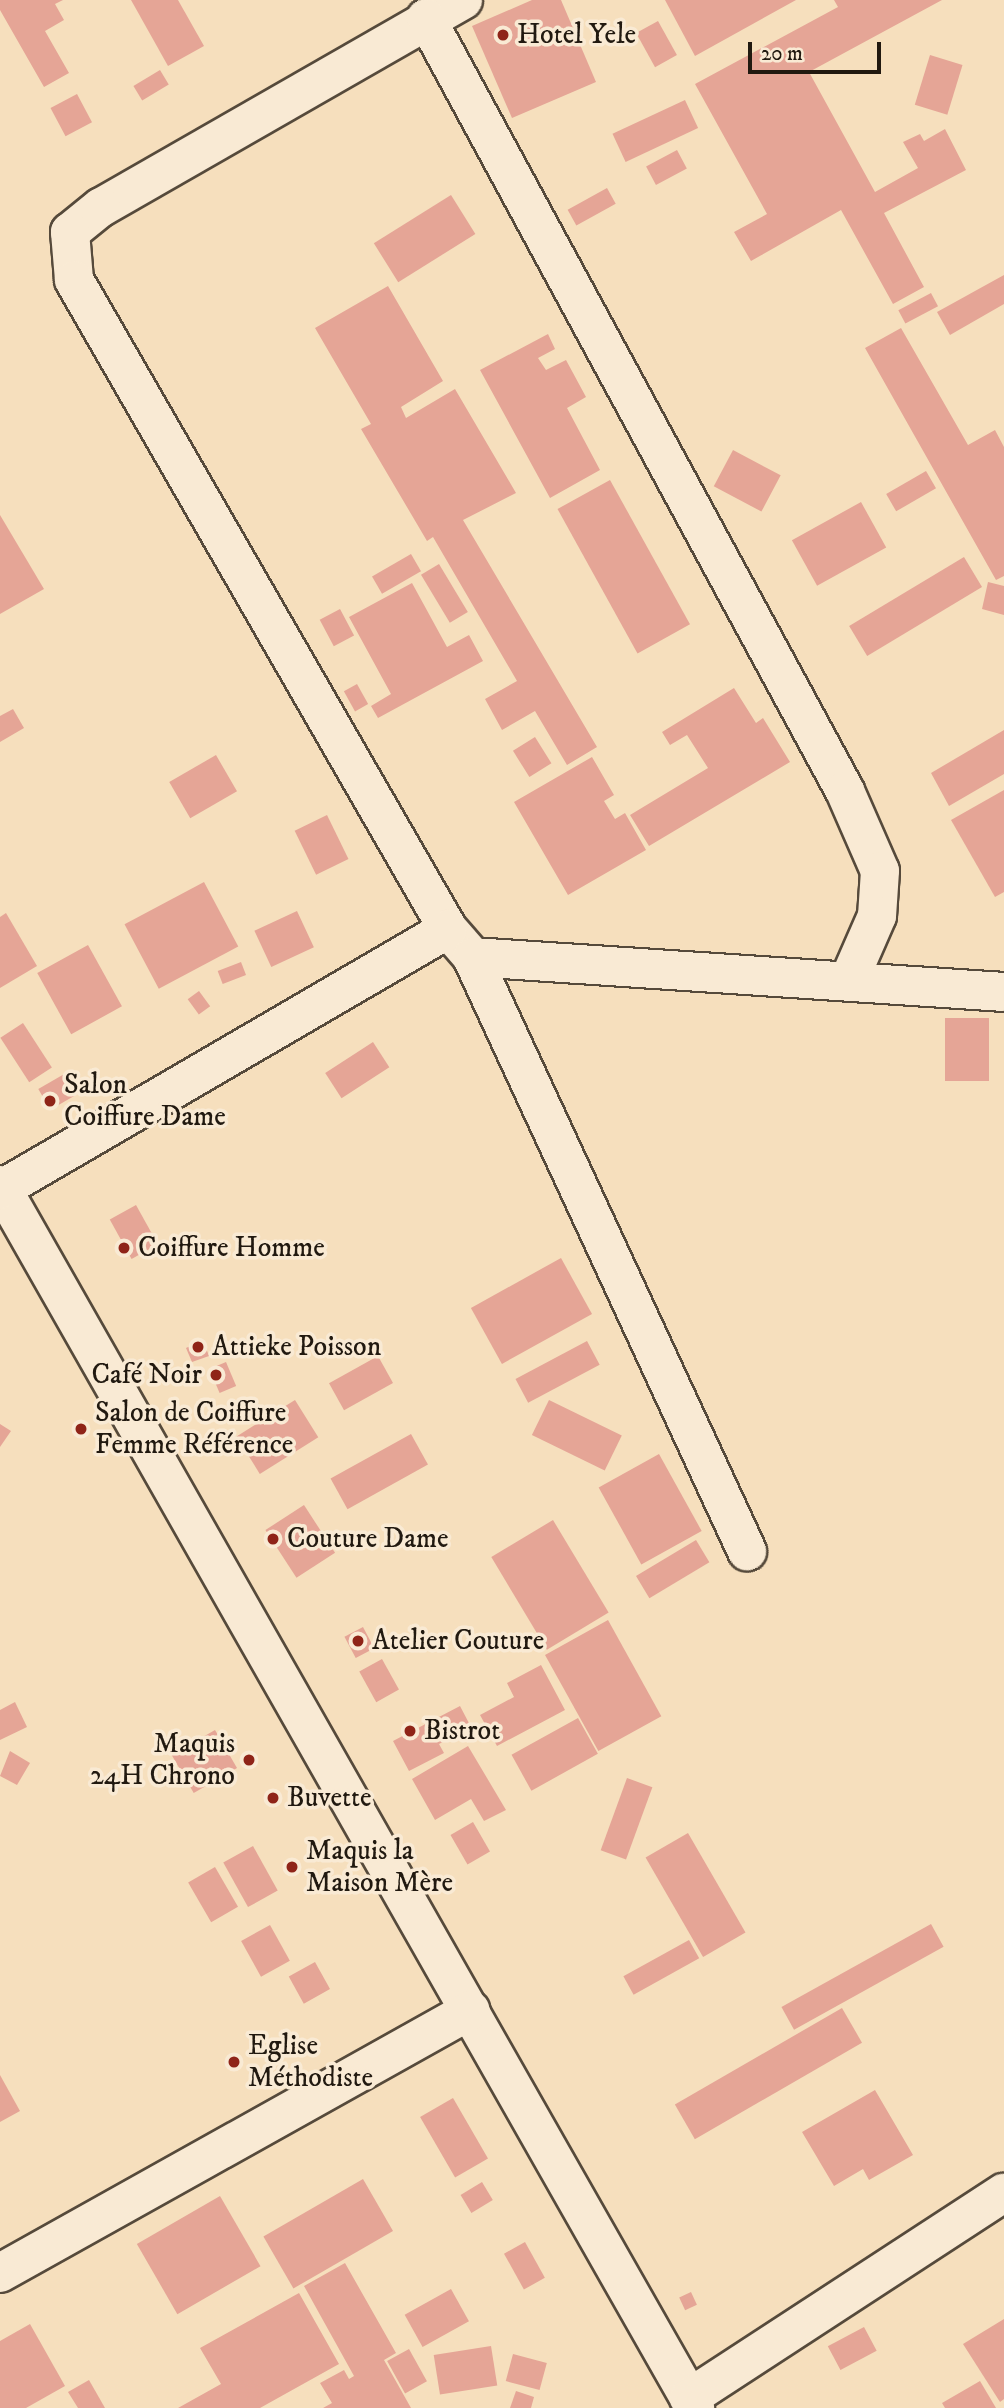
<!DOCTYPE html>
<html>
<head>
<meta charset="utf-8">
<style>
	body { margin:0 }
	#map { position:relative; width:1004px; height:2408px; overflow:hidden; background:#f6dfbd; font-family:"IM FELL DW Pica",serif }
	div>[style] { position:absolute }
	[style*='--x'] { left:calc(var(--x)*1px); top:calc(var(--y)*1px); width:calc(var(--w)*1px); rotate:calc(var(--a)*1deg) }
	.building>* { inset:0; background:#e5a596; transform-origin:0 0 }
	.roads { filter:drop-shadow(2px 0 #564a3b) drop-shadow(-2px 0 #564a3b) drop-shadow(0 2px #564a3b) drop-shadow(0 -2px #564a3b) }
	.minor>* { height:38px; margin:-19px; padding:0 19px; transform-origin:19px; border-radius:19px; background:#f9ead4 }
	.dots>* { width:19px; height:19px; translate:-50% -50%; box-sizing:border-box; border:4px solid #f9ead4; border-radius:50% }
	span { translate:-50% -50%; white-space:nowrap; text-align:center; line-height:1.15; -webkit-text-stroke:7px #f9ead4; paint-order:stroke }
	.poi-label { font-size:28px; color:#211910 }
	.left { translate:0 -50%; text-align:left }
	.right { translate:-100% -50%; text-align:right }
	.scale { position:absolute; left:748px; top:42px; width:133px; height:32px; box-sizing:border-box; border:4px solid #211910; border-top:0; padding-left:9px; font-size:21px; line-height:24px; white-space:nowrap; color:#211910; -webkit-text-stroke:5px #f9ead4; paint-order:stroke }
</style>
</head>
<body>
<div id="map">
	<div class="building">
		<i style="clip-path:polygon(0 0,63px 0,55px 4px,64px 20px,45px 31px,69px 73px,44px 87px,0 10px)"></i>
		<i style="clip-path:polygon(131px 0,178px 0,204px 46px,168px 66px)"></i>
		<i style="clip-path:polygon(532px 0,561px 0,596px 82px,512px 118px,472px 26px)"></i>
		<i style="clip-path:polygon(665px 0,796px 0,695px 56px)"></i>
		<i style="clip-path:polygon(834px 0,942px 0,809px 72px,875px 192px,918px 168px,903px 142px,920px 134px,924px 141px,945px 129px,966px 170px,884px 213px,924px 287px,893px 304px,841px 210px,751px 261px,734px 232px,767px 214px,695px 84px,838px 7px)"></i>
		<i style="left:658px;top:21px;width:39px;height:25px;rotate:61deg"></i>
		<i style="left:930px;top:55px;width:34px;height:52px;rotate:17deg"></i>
		<i style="left:160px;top:70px;width:17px;height:31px;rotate:59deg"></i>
		<i style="left:77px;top:94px;width:32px;height:30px;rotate:62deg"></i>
		<i style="left:685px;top:100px;width:31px;height:80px;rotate:65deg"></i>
		<i style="left:677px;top:150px;width:21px;height:35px;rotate:62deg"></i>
		<i style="left:607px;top:188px;width:18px;height:45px;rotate:61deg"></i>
		<i style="left:451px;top:195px;width:46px;height:91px;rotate:58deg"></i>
		<i style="clip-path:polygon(1004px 275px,1004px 304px,950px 335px,937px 312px)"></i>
		<i style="clip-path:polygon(388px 286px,443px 381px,401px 407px,406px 418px,455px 389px,516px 493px,463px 520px,597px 747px,567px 765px,535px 711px,502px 730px,485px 699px,517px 681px,433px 537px,427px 541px,361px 429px,371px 424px,315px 328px)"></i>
		<i style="left:931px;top:293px;width:15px;height:37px;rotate:62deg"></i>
		<i style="clip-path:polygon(901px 328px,968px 445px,995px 430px,1004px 447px,1004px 576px,996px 580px,865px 348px)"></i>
		<i style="clip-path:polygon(548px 334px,555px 349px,538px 358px,546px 370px,566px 360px,586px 397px,567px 408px,600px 470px,550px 498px,480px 370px)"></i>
		<i style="left:733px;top:450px;width:54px;height:41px;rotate:28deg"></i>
		<i style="left:926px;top:471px;width:20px;height:46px;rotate:60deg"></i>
		<i style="left:610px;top:480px;width:165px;height:60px;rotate:61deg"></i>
		<i style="left:861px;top:502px;width:52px;height:79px;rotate:61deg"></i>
		<i style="clip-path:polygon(0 515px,44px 589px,0 614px)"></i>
		<i style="left:411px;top:554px;width:20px;height:45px;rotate:60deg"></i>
		<i style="left:964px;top:557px;width:35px;height:134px;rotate:59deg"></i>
		<i style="left:439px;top:564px;width:56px;height:21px;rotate:59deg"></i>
		<i style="clip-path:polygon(988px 582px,1004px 586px,1004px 615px,982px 609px)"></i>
		<i style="clip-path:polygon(412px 583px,447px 647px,469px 635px,483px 661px,378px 718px,371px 706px,391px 694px,349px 617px)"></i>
		<i style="left:340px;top:609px;width:30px;height:23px;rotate:62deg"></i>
		<i style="left:357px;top:684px;width:23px;height:15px;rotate:61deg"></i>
		<i style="clip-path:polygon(734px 688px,756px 723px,763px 718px,790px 762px,649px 846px,630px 815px,708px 768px,687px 735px,670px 745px,662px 732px)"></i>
		<i style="clip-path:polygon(13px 709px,24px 728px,0 742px,0 716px)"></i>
		<i style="clip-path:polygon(1004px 730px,1004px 774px,949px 806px,931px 773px)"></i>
		<i style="left:535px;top:737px;width:31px;height:26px;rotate:58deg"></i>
		<i style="left:216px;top:755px;width:42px;height:54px;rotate:60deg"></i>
		<i style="clip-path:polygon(592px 757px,614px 795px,604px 801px,615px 819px,625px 813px,646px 850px,568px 895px,514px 802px)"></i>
		<i style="clip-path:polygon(1004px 790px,1004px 892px,995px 897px,951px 820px)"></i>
		<i style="left:327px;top:815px;width:49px;height:36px;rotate:64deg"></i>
		<i style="left:204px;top:882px;width:73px;height:90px;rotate:62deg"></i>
		<i style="left:297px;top:911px;width:40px;height:47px;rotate:65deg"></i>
		<i style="clip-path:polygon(6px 913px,37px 966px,0 988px,0 917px)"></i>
		<i style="left:88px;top:945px;width:70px;height:58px;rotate:61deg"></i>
		<i style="left:241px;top:962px;width:14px;height:25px;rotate:69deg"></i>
		<i style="left:199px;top:991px;width:19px;height:14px;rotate:54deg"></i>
		<i style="left:945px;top:1018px;width:44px;height:63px"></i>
		<i style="left:23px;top:1023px;width:53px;height:27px;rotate:57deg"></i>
		<i style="left:373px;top:1042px;width:30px;height:57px;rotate:57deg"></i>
		<i style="left:66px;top:1073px;width:24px;height:32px;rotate:60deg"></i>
		<i style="left:136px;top:1205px;width:45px;height:30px;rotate:61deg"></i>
		<i style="left:561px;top:1258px;width:64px;height:103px;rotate:61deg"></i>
		<i style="clip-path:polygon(203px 1340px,209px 1356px,192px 1362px,186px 1348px)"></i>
		<i style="left:587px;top:1341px;width:27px;height:81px;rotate:62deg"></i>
		<i style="left:378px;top:1356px;width:31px;height:56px;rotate:61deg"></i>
		<i style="left:226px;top:1362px;width:26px;height:18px;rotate:67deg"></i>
		<i style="left:295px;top:1400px;width:44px;height:69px;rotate:58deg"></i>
		<i style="left:549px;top:1400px;width:81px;height:39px;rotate:26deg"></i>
		<i style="clip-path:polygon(0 1424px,11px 1431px,0 1447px)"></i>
		<i style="left:411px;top:1434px;width:35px;height:92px;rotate:61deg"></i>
		<i style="left:659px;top:1454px;width:88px;height:69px;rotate:61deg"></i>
		<i style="left:304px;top:1505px;width:57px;height:46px;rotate:57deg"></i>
		<i style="left:553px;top:1520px;width:108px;height:72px;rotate:59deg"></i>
		<i style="left:696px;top:1540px;width:26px;height:70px;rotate:59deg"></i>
		<i style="left:608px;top:1620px;width:110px;height:72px;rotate:61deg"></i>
		<i style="left:363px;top:1627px;width:24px;height:21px;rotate:62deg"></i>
		<i style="left:382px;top:1659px;width:35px;height:26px;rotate:61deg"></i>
		<i style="clip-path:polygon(541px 1665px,565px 1710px,497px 1746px,480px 1715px,514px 1697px,507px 1683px)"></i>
		<i style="clip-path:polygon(15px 1702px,27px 1727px,0 1740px,0 1710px)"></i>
		<i style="clip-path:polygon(460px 1706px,471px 1727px,439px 1744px,444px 1753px,409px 1771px,393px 1741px)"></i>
		<i style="left:578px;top:1718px;width:41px;height:76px;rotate:61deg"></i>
		<i style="left:215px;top:1730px;width:44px;height:50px;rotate:60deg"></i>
		<i style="clip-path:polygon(468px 1746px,506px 1810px,484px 1821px,471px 1799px,435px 1820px,412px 1779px)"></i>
		<i style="clip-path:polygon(10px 1751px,30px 1763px,17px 1785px,0 1776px)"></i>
		<i style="left:627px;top:1778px;width:27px;height:77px;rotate:20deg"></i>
		<i style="left:473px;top:1822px;width:34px;height:26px;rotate:60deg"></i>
		<i style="left:688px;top:1833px;width:115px;height:49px;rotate:60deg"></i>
		<i style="left:253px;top:1846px;width:51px;height:34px;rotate:61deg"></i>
		<i style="left:215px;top:1867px;width:46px;height:31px;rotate:60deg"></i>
		<i style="left:931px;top:1924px;width:26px;height:171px;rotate:61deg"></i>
		<i style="left:270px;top:1925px;width:41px;height:33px;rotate:61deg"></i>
		<i style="left:689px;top:1940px;width:21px;height:75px;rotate:61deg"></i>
		<i style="left:315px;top:1962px;width:31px;height:30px;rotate:61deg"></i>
		<i style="left:842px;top:2008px;width:40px;height:193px;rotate:60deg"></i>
		<i style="clip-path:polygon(0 2075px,20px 2111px,0 2122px)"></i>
		<i style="clip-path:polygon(875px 2090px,913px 2155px,869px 2180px,863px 2169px,834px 2186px,802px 2132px)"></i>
		<i style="left:453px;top:2098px;width:70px;height:38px;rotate:60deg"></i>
		<i style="left:363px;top:2179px;width:60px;height:115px;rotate:60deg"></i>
		<i style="left:482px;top:2182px;width:21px;height:25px;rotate:59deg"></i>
		<i style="left:220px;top:2196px;width:81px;height:96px;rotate:60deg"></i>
		<i style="left:525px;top:2242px;width:41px;height:24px;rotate:61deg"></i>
		<i style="clip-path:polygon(345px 2263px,396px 2353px,384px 2360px,411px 2408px,323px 2408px,332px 2403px,320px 2383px,344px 2370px,349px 2379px,354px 2376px,304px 2286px)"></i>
		<i style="left:451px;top:2289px;width:37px;height:53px;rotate:61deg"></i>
		<i style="left:691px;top:2292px;width:14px;height:13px;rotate:65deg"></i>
		<i style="clip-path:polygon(299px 2293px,339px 2364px,260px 2408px,178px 2408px,221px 2384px,200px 2348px)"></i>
		<i style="clip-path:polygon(1004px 2319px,1004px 2399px,1000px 2402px,963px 2344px)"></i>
		<i style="clip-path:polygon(30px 2324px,65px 2386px,26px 2408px,0 2408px,0 2341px)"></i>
		<i style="left:864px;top:2327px;width:27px;height:41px;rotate:62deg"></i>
		<i style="left:491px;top:2346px;width:40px;height:58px;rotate:81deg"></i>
		<i style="left:409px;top:2349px;width:37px;height:25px;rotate:61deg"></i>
		<i style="left:513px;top:2354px;width:35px;height:28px;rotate:15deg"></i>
		<i style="clip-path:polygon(89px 2380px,105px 2408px,78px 2408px,68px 2392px)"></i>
		<i style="clip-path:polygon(980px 2381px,996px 2408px,945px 2408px,942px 2403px)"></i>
		<i style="clip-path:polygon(516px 2391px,534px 2397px,531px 2408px,510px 2408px)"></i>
	</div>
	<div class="roads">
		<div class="minor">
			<i style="--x:463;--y:0;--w:417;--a:150.2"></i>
			<i style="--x:101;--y:207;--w:40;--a:141"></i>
			<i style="--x:70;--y:232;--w:48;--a:85.2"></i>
			<i style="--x:74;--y:280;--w:749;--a:60.05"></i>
			<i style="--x:448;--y:929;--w:37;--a:49"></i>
			<i style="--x:472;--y:957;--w:655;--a:65.16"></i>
			<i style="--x:426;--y:18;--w:879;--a:61.54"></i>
			<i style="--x:845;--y:791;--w:87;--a:66.4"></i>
			<i style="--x:880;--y:871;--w:45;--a:93.8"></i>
			<i style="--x:877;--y:916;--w:70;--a:113.6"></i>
			<i style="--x:472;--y:957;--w:533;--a:3.76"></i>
			<i style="--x:0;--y:1185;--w:1407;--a:60.39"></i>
			<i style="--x:0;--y:1190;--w:518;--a:-30.22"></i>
			<i style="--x:0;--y:2273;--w:539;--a:-29.18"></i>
			<i style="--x:689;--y:2398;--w:376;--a:-33.1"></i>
		</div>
	</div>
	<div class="dots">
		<i style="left:503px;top:35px;background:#8f2418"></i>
		<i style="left:50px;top:1101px;background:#8f2418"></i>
		<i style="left:124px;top:1248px;background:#8f2418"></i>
		<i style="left:198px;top:1347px;background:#8f2418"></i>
		<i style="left:216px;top:1375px;background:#8f2418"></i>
		<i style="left:81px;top:1429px;background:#8f2418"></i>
		<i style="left:273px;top:1539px;background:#8f2418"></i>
		<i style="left:358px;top:1641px;background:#8f2418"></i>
		<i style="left:410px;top:1731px;background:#8f2418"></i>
		<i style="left:249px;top:1760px;background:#8f2418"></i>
		<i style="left:273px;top:1798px;background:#8f2418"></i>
		<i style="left:292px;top:1867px;background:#8f2418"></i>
		<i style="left:234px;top:2062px;background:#8f2418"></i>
	</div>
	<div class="poi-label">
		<span class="left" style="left:517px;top:35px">Hotel Yele</span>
		<span class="left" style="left:64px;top:1101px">Salon<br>Coiffure Dame</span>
		<span class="left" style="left:138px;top:1248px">Coiffure Homme</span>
		<span class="left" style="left:212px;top:1347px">Attieke Poisson</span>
		<span class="right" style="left:202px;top:1375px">Café Noir</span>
		<span class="left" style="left:95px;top:1429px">Salon de Coiffure<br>Femme Référence</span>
		<span class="left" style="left:287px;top:1539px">Couture Dame</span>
		<span class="left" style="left:372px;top:1641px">Atelier Couture</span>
		<span class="left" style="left:424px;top:1731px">Bistrot</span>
		<span class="right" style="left:235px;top:1760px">Maquis<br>24H Chrono</span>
		<span class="left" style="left:287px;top:1798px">Buvette</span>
		<span class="left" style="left:306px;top:1867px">Maquis la<br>Maison Mère</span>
		<span class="left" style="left:248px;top:2062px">Eglise<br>Méthodiste</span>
	</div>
	<div class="scale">20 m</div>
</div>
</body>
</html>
